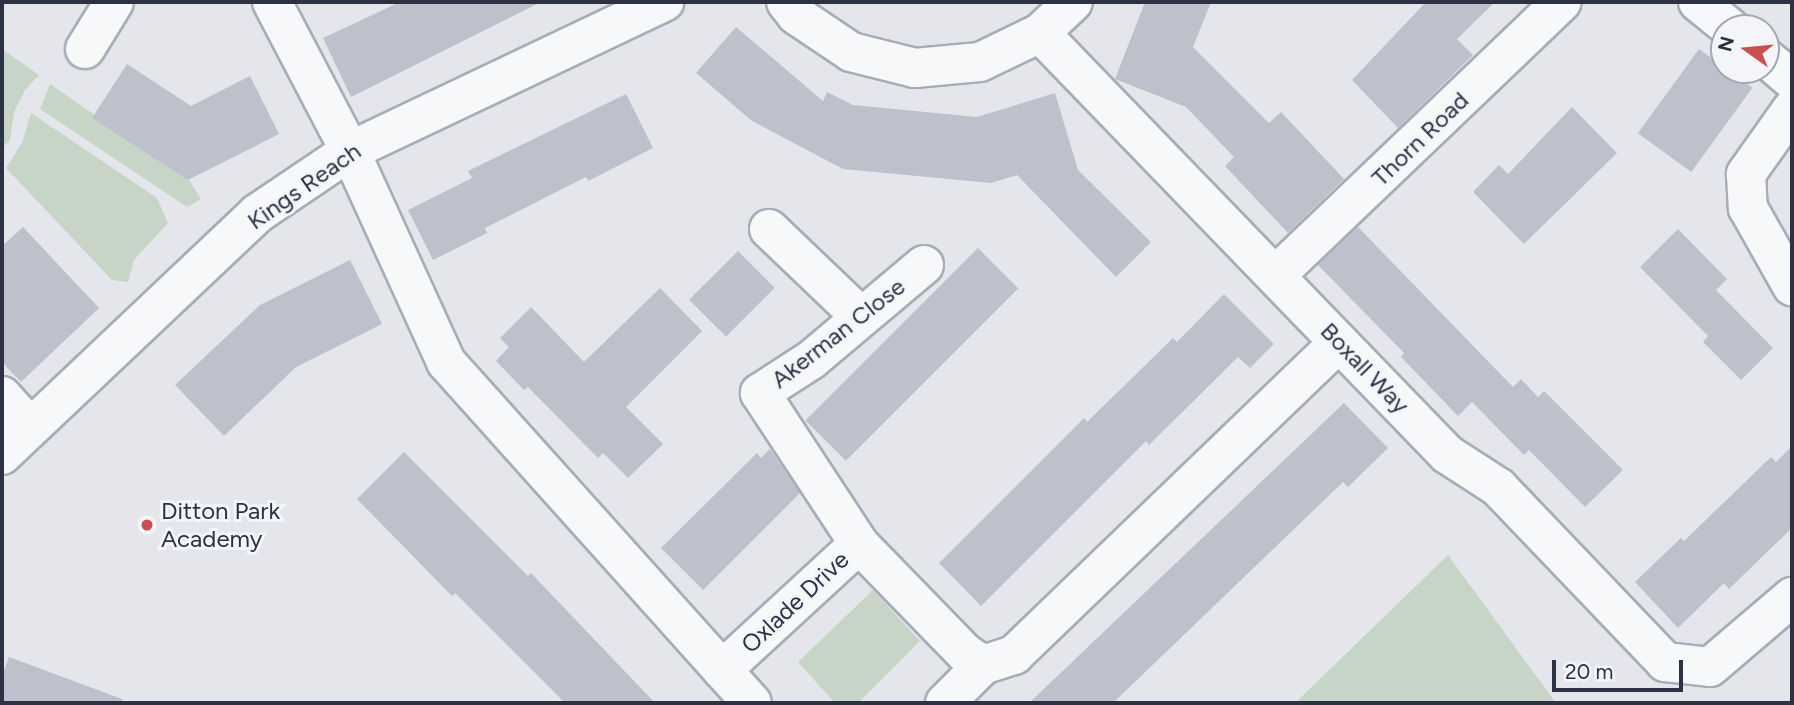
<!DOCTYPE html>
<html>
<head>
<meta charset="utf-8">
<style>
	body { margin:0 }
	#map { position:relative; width:1794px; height:705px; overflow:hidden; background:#e4e6ec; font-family:Figtree,sans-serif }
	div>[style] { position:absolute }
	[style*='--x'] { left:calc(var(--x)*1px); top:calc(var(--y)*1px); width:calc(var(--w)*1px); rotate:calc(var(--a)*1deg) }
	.green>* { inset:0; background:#c7d5c6 }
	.building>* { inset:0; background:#bec1cb; transform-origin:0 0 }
	.roads { filter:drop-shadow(2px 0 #a9acb6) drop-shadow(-2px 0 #a9acb6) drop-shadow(0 2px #a9acb6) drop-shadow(0 -2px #a9acb6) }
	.street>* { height:38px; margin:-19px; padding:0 19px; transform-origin:19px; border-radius:19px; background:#f7f8fa }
	.dots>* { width:19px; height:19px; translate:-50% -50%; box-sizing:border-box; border:4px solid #f4f5f9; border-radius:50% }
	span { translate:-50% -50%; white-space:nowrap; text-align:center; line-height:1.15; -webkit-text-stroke:6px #f4f5f9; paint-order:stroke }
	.street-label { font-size:24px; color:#2c3144 }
	.poi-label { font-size:24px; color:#2c3144 }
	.left { translate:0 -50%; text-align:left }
	.frame { position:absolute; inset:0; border:4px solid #2c3144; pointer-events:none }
	.north { position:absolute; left:1710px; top:14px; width:70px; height:70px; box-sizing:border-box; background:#f4f5f9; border:2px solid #a4a7b1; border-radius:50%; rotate:285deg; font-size:19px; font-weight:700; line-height:28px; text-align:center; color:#2c3144 }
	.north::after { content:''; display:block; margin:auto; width:24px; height:32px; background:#cc4e4f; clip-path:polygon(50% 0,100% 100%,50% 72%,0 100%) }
	.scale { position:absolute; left:1552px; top:660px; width:131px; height:32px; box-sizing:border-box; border:4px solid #2c3144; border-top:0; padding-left:9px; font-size:21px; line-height:24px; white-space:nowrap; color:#2c3144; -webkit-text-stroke:5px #f4f5f9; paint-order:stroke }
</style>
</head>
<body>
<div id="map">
	<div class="green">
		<i style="clip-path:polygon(2px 49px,39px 75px,25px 90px,14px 112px,10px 140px,2px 148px)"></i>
		<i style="clip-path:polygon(50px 84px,189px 180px,201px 199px,187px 207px,40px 109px)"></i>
		<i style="clip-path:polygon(31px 113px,157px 198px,168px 223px,134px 260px,128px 282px,112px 280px,6px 168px,22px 143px)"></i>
		<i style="clip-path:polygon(1448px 555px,1556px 703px,1295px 703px)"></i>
		<i style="clip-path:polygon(873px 590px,920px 641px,858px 703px,835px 703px,798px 662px)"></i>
	</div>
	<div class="building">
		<i style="clip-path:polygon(400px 2px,541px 2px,351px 97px,323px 38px)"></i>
		<i style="clip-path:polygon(1145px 2px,1211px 2px,1193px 47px,1269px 123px,1281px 112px,1344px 179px,1288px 233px,1225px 166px,1234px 157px,1186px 107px,1115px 79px)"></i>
		<i style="clip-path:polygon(1426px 2px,1495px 2px,1457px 39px,1473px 55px,1398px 128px,1352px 80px)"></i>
		<i style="clip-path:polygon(736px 27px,823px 101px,827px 92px,853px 105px,977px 117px,1055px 93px,1078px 170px,1151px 242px,1116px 277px,1017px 175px,991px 183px,843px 169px,752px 121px,696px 73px)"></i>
		<i style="left:1699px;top:49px;width:66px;height:104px;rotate:36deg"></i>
		<i style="clip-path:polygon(127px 64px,191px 106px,250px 76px,279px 134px,188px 180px,92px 118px)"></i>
		<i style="clip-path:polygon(626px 94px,653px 148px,588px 181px,586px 177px,485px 228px,487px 233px,433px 260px,408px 210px,472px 178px,468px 171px)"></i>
		<i style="clip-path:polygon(1572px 107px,1617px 153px,1524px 244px,1473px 192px,1499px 165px,1508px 174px)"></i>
		<i style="clip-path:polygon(23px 227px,99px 308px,21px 382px,2px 362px,2px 246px)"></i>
		<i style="clip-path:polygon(1358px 227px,1513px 387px,1521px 379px,1538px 397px,1544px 391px,1623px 470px,1585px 507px,1529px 450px,1524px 455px,1472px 402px,1458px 416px,1401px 357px,1404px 353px,1318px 265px)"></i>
		<i style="clip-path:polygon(1678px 229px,1727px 279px,1716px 290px,1773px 348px,1741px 380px,1703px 342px,1708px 336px,1640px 267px)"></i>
		<i style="left:978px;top:248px;width:57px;height:244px;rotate:45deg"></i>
		<i style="left:738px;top:251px;width:52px;height:69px;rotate:45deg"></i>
		<i style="clip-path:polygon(350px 260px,382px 324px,296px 367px,224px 436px,175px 385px,260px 305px)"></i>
		<i style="clip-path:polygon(660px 288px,702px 331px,626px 407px,663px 444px,628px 478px,603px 453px,598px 458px,528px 387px,524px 390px,496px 361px,509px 347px,500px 338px,531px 307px,584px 362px)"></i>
		<i style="clip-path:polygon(1224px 294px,1274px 344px,1250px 368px,1238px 357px,1149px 445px,1146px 441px,981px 606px,939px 563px,1084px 418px,1087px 422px,1173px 338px,1177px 342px)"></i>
		<i style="clip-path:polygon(1344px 403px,1388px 448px,1348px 487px,1343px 482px,1113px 703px,1029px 703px)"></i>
		<i style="clip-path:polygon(1792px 446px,1792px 528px,1729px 589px,1724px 583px,1678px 628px,1635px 582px,1681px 538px,1684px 541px,1771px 457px,1776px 462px)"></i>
		<i style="clip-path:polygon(770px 449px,800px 493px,703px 590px,661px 548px,757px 453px,761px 458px)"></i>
		<i style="clip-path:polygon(404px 452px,528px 576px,531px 573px,655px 703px,565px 703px,455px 593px,452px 596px,357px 499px)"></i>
		<i style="clip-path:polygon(9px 657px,122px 699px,122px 703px,2px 703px,2px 676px)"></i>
	</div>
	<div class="roads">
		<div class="street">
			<i style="--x:272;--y:2;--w:168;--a:62.4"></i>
			<i style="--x:350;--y:151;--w:232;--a:65.5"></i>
			<i style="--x:446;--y:362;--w:458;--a:48.1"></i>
			<i style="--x:786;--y:2;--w:16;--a:52"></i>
			<i style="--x:796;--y:15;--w:66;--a:33.9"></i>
			<i style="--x:851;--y:52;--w:66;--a:14"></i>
			<i style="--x:915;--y:68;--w:65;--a:-5.3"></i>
			<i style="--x:980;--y:62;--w:67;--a:-25.8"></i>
			<i style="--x:1040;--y:33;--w:45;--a:-43.2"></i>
			<i style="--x:1698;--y:2;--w:41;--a:39.1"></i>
			<i style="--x:1040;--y:33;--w:586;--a:45.97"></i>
			<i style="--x:1447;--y:454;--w:61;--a:32.9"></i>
			<i style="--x:1498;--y:487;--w:242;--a:46.3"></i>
			<i style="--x:1665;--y:662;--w:45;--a:6.3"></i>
			<i style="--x:1710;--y:667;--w:108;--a:-40.5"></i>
			<i style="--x:85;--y:49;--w:55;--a:-58.3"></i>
			<i style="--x:1766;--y:58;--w:34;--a:40"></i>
			<i style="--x:1792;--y:109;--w:80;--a:125.3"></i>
			<i style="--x:1746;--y:174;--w:34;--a:87"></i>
			<i style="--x:1748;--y:208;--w:90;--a:60.6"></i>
			<i style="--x:769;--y:229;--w:127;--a:43.7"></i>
			<i style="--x:924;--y:265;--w:148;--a:139.9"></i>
			<i style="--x:811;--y:360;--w:61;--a:147.1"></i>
			<i style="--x:760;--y:393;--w:181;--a:56.7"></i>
			<i style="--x:859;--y:544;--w:152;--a:45.8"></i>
			<i style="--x:965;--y:653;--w:22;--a:34"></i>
			<i style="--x:983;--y:665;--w:33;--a:-18"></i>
			<i style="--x:1014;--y:655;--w:451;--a:-43.9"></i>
			<i style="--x:1276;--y:275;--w:395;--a:-43.7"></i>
			<i style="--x:2;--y:396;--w:42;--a:47.9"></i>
			<i style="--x:2;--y:455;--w:352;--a:-43.4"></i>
			<i style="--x:258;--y:213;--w:111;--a:-34"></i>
			<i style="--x:350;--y:151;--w:348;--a:-25.4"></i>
			<i style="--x:722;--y:670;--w:186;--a:-42.6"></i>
			<i style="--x:945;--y:703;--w:54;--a:-45"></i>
		</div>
	</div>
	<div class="dots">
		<i style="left:147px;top:525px;background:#cc4e4f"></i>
	</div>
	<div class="street-label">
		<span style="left:1420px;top:139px;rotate:-44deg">Thorn Road</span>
		<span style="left:304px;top:186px;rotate:-35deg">Kings Reach</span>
		<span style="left:838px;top:333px;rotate:-38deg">Akerman Close</span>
		<span style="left:1365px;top:368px;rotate:46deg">Boxall Way</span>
		<span style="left:795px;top:602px;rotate:-43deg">Oxlade Drive</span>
	</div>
	<div class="poi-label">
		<span class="left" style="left:161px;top:525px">Ditton Park<br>Academy</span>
	</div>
	<div class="frame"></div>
	<div class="north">N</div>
	<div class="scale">20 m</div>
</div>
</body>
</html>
